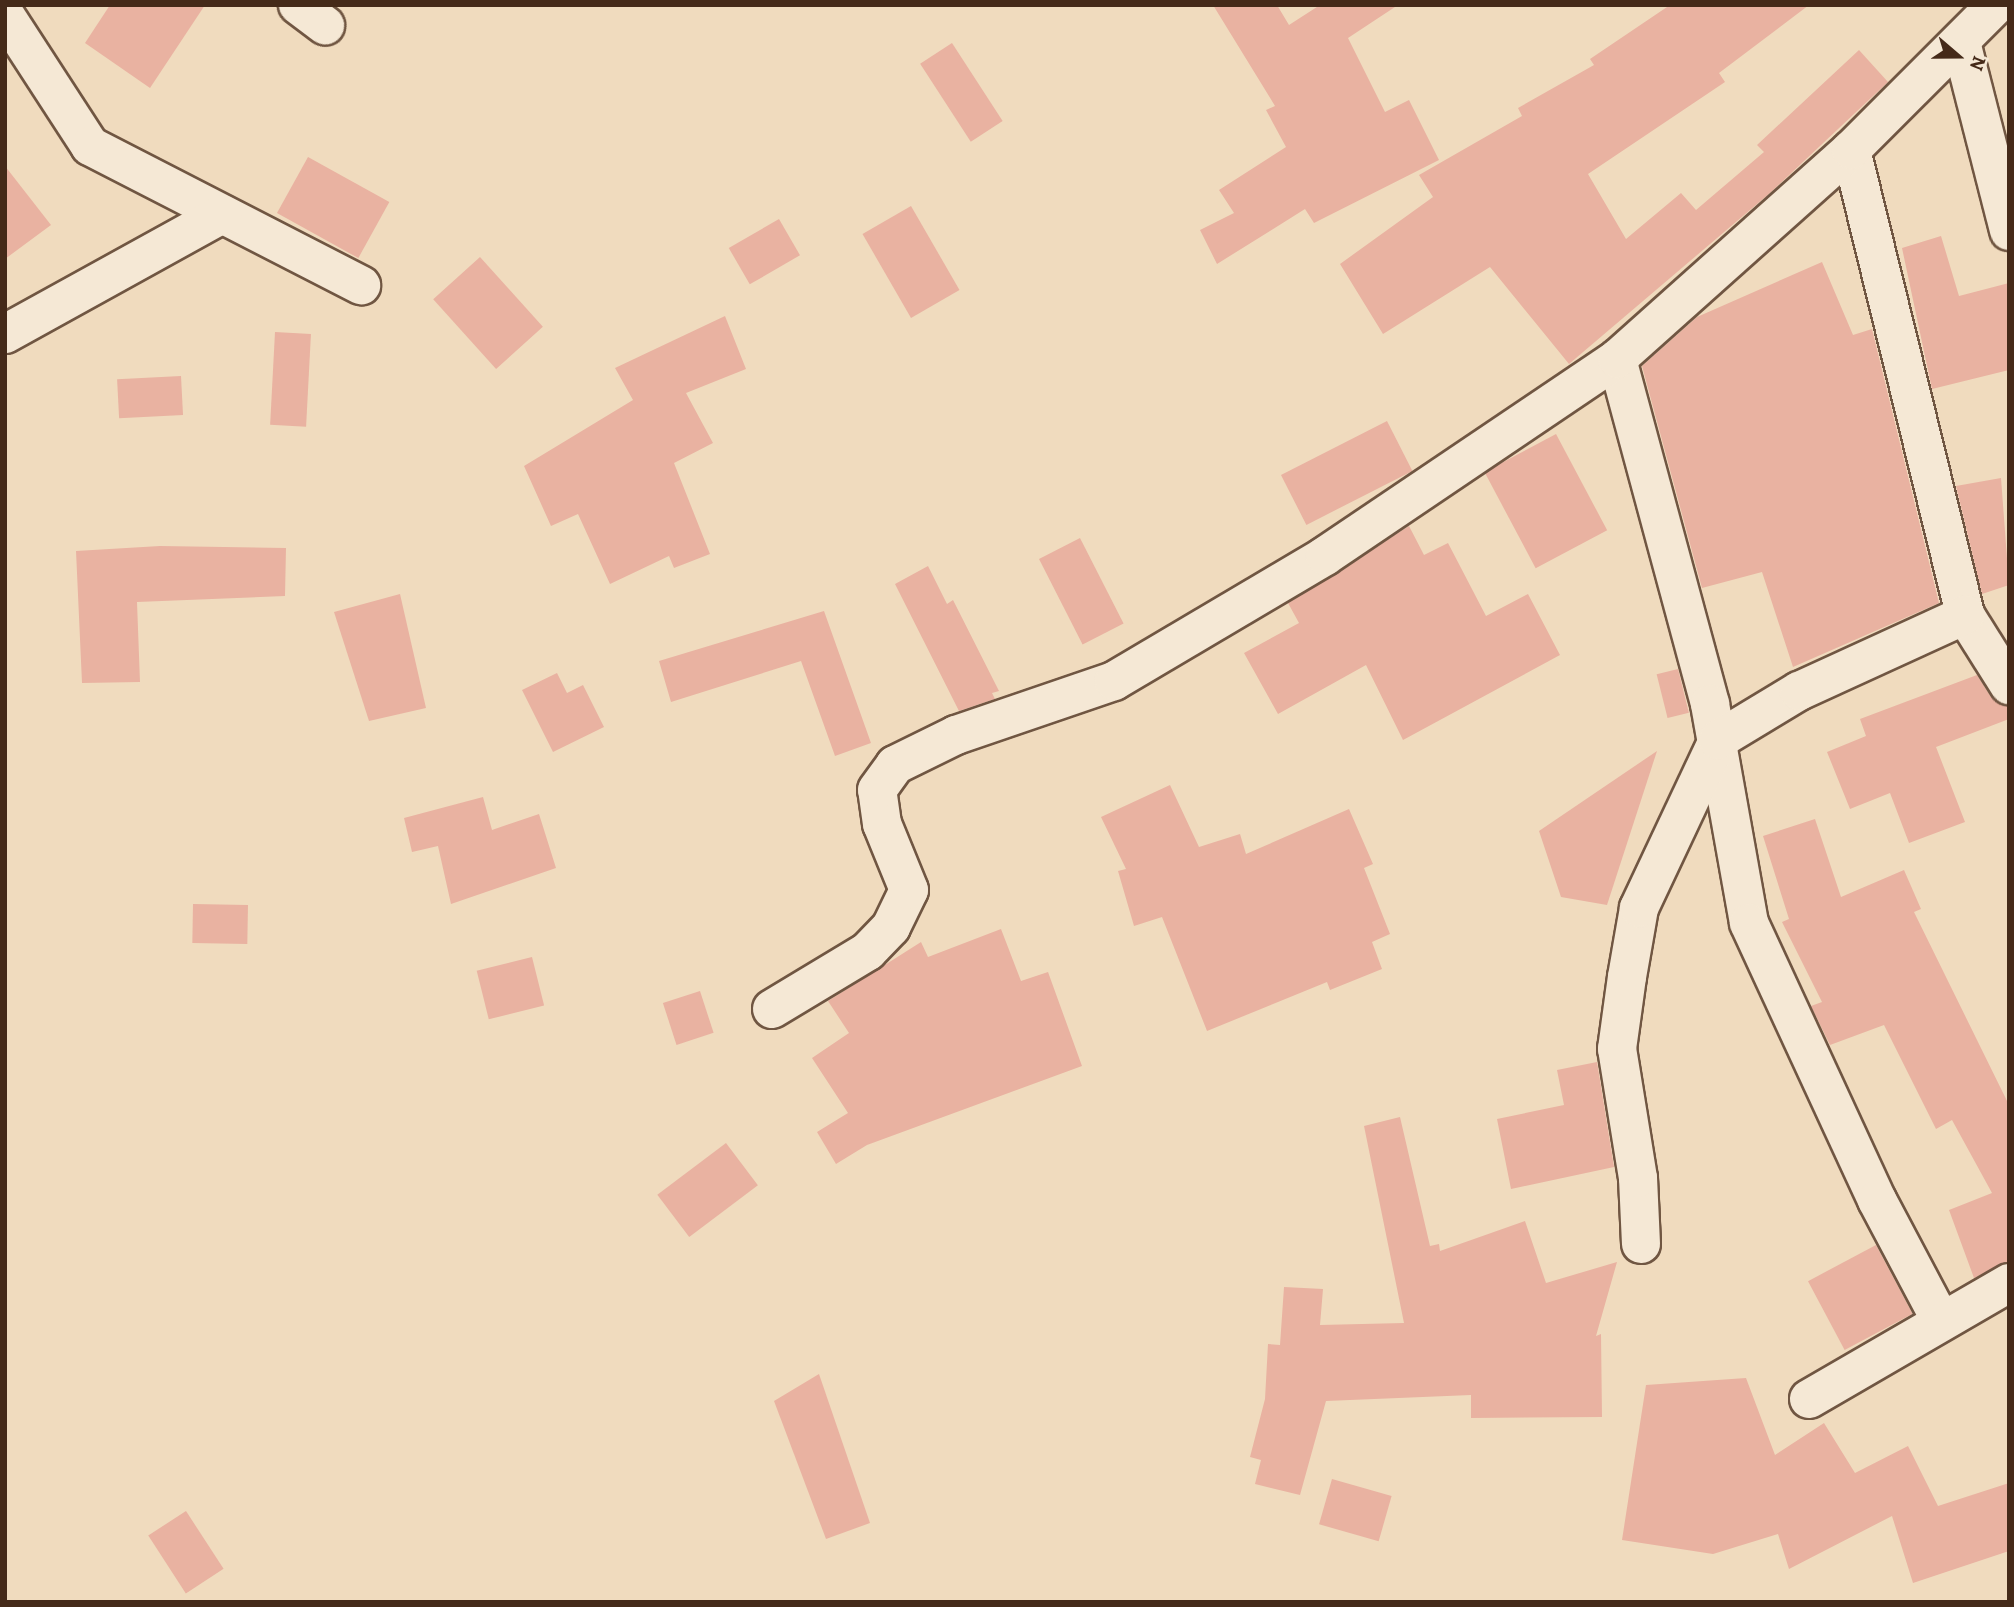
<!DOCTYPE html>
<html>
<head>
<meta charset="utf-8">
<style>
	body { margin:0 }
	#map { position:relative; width:2014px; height:1607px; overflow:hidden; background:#f0dbbe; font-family:Alegreya,serif }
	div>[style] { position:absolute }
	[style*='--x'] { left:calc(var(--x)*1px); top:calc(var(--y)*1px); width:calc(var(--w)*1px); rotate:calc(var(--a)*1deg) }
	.building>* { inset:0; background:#e9b2a1; transform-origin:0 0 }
	.roads { filter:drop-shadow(2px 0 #705642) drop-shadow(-2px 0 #705642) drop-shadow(0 2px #705642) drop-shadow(0 -2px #705642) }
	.street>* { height:38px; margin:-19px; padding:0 19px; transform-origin:19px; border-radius:19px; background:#f5e8d5 }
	span { translate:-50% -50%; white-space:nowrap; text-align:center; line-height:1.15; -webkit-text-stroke:5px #f5e8d5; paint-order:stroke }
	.frame { position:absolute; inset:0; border:7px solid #452a19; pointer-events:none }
	.north { position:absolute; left:1923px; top:21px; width:70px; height:70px; -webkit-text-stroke:5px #f5e8d5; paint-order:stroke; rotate:110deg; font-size:19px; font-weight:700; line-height:28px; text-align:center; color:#452a19 }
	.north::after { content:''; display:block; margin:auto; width:24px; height:32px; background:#452a19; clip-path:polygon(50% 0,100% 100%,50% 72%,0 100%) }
</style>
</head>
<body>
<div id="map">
	<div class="building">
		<i style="clip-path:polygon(110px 5px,205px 5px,150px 88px,85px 43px)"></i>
		<i style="clip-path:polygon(1213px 5px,1277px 5px,1289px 25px,1320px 5px,1398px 5px,1348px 38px,1385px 112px,1409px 100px,1439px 160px,1314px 223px,1305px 209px,1217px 264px,1200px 230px,1234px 213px,1219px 190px,1286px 147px,1266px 110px,1275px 106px)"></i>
		<i style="clip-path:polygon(1670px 5px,1809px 5px,1719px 73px,1725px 82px,1588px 174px,1626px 239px,1681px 193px,1696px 210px,1764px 152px,1757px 145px,1859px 50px,1888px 82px,1770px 193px,1569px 364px,1490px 267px,1383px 334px,1340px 264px,1433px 197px,1419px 175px,1522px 116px,1518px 108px,1594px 65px,1590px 59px)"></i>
		<i style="left:952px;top:43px;width:93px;height:38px;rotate:57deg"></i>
		<i style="left:308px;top:157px;width:93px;height:64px;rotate:29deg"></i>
		<i style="clip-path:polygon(5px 166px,51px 225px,5px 259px)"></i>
		<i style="left:911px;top:206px;width:97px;height:56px;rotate:60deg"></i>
		<i style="left:779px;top:219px;width:42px;height:58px;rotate:60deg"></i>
		<i style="clip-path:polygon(1941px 236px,1959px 296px,2009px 283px,2009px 370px,1932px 389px,1902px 248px)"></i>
		<i style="left:480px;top:257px;width:94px;height:63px;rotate:48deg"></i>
		<i style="clip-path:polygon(1822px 262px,1853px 335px,1872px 329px,1939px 603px,1793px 667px,1762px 572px,1702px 588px,1642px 366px,1697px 317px)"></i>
		<i style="clip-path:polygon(725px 316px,746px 369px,686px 393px,713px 443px,674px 463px,710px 554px,674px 568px,669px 556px,610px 584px,578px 514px,551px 526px,524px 466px,633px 400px,615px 368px)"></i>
		<i style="left:275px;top:332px;width:36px;height:93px;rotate:3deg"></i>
		<i style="left:181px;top:376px;width:39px;height:64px;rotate:87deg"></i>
		<i style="left:1387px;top:421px;width:56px;height:119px;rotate:63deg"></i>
		<i style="left:1556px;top:434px;width:109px;height:81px;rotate:62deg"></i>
		<i style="clip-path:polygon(2001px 478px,2009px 585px,1982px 594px,1956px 486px)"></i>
		<i style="clip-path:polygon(1409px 526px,1424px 555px,1448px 543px,1486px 616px,1528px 594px,1560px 655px,1403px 740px,1366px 665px,1278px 714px,1244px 653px,1299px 623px,1288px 603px)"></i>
		<i style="left:1080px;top:538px;width:96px;height:46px;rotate:63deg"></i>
		<i style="clip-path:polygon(160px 546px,286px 548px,285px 596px,137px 602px,140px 682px,82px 683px,76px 551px)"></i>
		<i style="clip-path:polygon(928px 566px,947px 604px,953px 600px,999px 691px,992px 693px,995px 699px,959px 711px,895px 584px)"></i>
		<i style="clip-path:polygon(400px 594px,426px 708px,369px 721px,334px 612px)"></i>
		<i style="clip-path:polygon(824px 611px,871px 743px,835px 756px,801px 661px,671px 702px,659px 661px)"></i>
		<i style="left:1678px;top:669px;width:45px;height:22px;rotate:76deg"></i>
		<i style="clip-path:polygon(557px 673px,567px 693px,583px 685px,604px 727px,553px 752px,522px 690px)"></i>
		<i style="clip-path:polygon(1977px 675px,1991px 697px,2009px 707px,2009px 719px,1936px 747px,1965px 822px,1909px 843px,1890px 793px,1850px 809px,1827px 752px,1866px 736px,1860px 719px)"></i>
		<i style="clip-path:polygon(1657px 751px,1607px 905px,1561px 897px,1539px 831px)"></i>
		<i style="clip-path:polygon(1170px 785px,1199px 847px,1240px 834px,1246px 854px,1349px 809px,1373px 864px,1364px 868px,1390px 934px,1372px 942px,1382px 969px,1330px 990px,1327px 982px,1207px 1031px,1162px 917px,1134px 926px,1118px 871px,1126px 869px,1101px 817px)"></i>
		<i style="clip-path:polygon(483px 797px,492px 830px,539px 814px,556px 868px,451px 904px,438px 846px,412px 852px,404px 818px)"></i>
		<i style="clip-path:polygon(1815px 819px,1841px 897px,1904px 870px,1921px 909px,1914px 912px,2009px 1105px,2009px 1261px,1974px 1278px,1949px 1210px,1992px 1193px,1952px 1120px,1936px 1129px,1884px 1025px,1830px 1045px,1811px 1006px,1822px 1002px,1782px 922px,1789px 919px,1763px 836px)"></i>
		<i style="left:193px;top:904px;width:55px;height:39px;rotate:1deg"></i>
		<i style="clip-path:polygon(1001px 929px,1021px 981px,1048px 972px,1082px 1066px,867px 1145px,836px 1164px,817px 1132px,848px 1113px,812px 1058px,849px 1033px,828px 1001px,921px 942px,928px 957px)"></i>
		<i style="left:532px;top:957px;width:50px;height:57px;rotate:76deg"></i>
		<i style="left:700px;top:991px;width:44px;height:39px;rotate:72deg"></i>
		<i style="clip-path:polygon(1597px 1062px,1614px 1167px,1511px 1189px,1497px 1119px,1564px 1105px,1557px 1070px)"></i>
		<i style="clip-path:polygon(1400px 1117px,1430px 1246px,1439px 1244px,1440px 1251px,1525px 1221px,1546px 1283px,1617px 1262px,1596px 1336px,1601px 1334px,1602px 1417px,1471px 1418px,1471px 1395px,1326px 1401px,1300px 1495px,1255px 1484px,1261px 1460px,1250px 1457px,1265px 1399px,1268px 1344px,1280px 1345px,1284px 1287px,1323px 1289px,1320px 1325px,1404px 1323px,1364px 1126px)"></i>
		<i style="left:726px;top:1143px;width:53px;height:86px;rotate:53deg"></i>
		<i style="left:1876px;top:1245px;width:78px;height:77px;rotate:62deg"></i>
		<i style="clip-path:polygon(819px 1374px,870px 1523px,826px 1539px,774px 1401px)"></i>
		<i style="clip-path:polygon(1746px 1378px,1775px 1455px,1824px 1423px,1855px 1473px,1908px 1446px,1938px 1506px,2009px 1483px,2009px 1551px,1913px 1583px,1892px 1516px,1789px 1569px,1778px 1534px,1713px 1554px,1622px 1540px,1646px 1385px)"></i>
		<i style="left:1332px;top:1479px;width:62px;height:47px;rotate:16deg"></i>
		<i style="left:186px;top:1511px;width:69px;height:45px;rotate:57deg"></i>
	</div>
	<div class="roads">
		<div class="street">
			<i style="--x:298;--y:5;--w:34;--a:37"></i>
			<i style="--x:5;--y:15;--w:156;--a:57"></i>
			<i style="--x:90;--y:146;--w:305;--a:27.2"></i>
			<i style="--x:1961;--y:42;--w:195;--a:75.7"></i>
			<i style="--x:1851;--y:150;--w:479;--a:76.2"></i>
			<i style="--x:1965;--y:615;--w:83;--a:57.8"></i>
			<i style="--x:5;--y:334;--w:248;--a:-28.9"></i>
			<i style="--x:1617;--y:359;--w:357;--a:74.9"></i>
			<i style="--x:1710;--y:704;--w:222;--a:79.9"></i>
			<i style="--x:1749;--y:923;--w:305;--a:65.2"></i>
			<i style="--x:1877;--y:1200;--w:135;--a:62.1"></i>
			<i style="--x:772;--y:1009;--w:112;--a:-31.1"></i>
			<i style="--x:868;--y:951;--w:33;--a:-46"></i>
			<i style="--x:891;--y:927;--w:41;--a:-64.1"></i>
			<i style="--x:909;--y:890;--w:71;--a:-112.2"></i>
			<i style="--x:882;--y:824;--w:34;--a:-98"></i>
			<i style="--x:877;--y:790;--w:31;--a:-54"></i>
			<i style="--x:895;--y:765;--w:68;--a:-26.2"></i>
			<i style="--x:956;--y:735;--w:167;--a:-18.9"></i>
			<i style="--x:1114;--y:681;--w:245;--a:-30.6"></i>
			<i style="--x:1325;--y:556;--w:352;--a:-34"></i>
			<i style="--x:1617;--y:359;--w:314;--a:-41.8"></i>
			<i style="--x:1851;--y:150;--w:205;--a:-45"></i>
			<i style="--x:1641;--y:1244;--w:66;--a:-92.6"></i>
			<i style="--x:1638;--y:1178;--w:131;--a:-99.2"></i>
			<i style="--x:1617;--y:1049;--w:73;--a:-82.1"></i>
			<i style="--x:1627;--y:977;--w:70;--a:-80.1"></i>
			<i style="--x:1639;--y:908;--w:186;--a:-64.8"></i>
			<i style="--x:1718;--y:740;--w:95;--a:-31.2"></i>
			<i style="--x:1799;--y:691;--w:183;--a:-24.6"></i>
			<i style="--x:1809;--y:1399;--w:231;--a:-30.1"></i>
		</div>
	</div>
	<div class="frame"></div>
	<div class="north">N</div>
</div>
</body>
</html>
